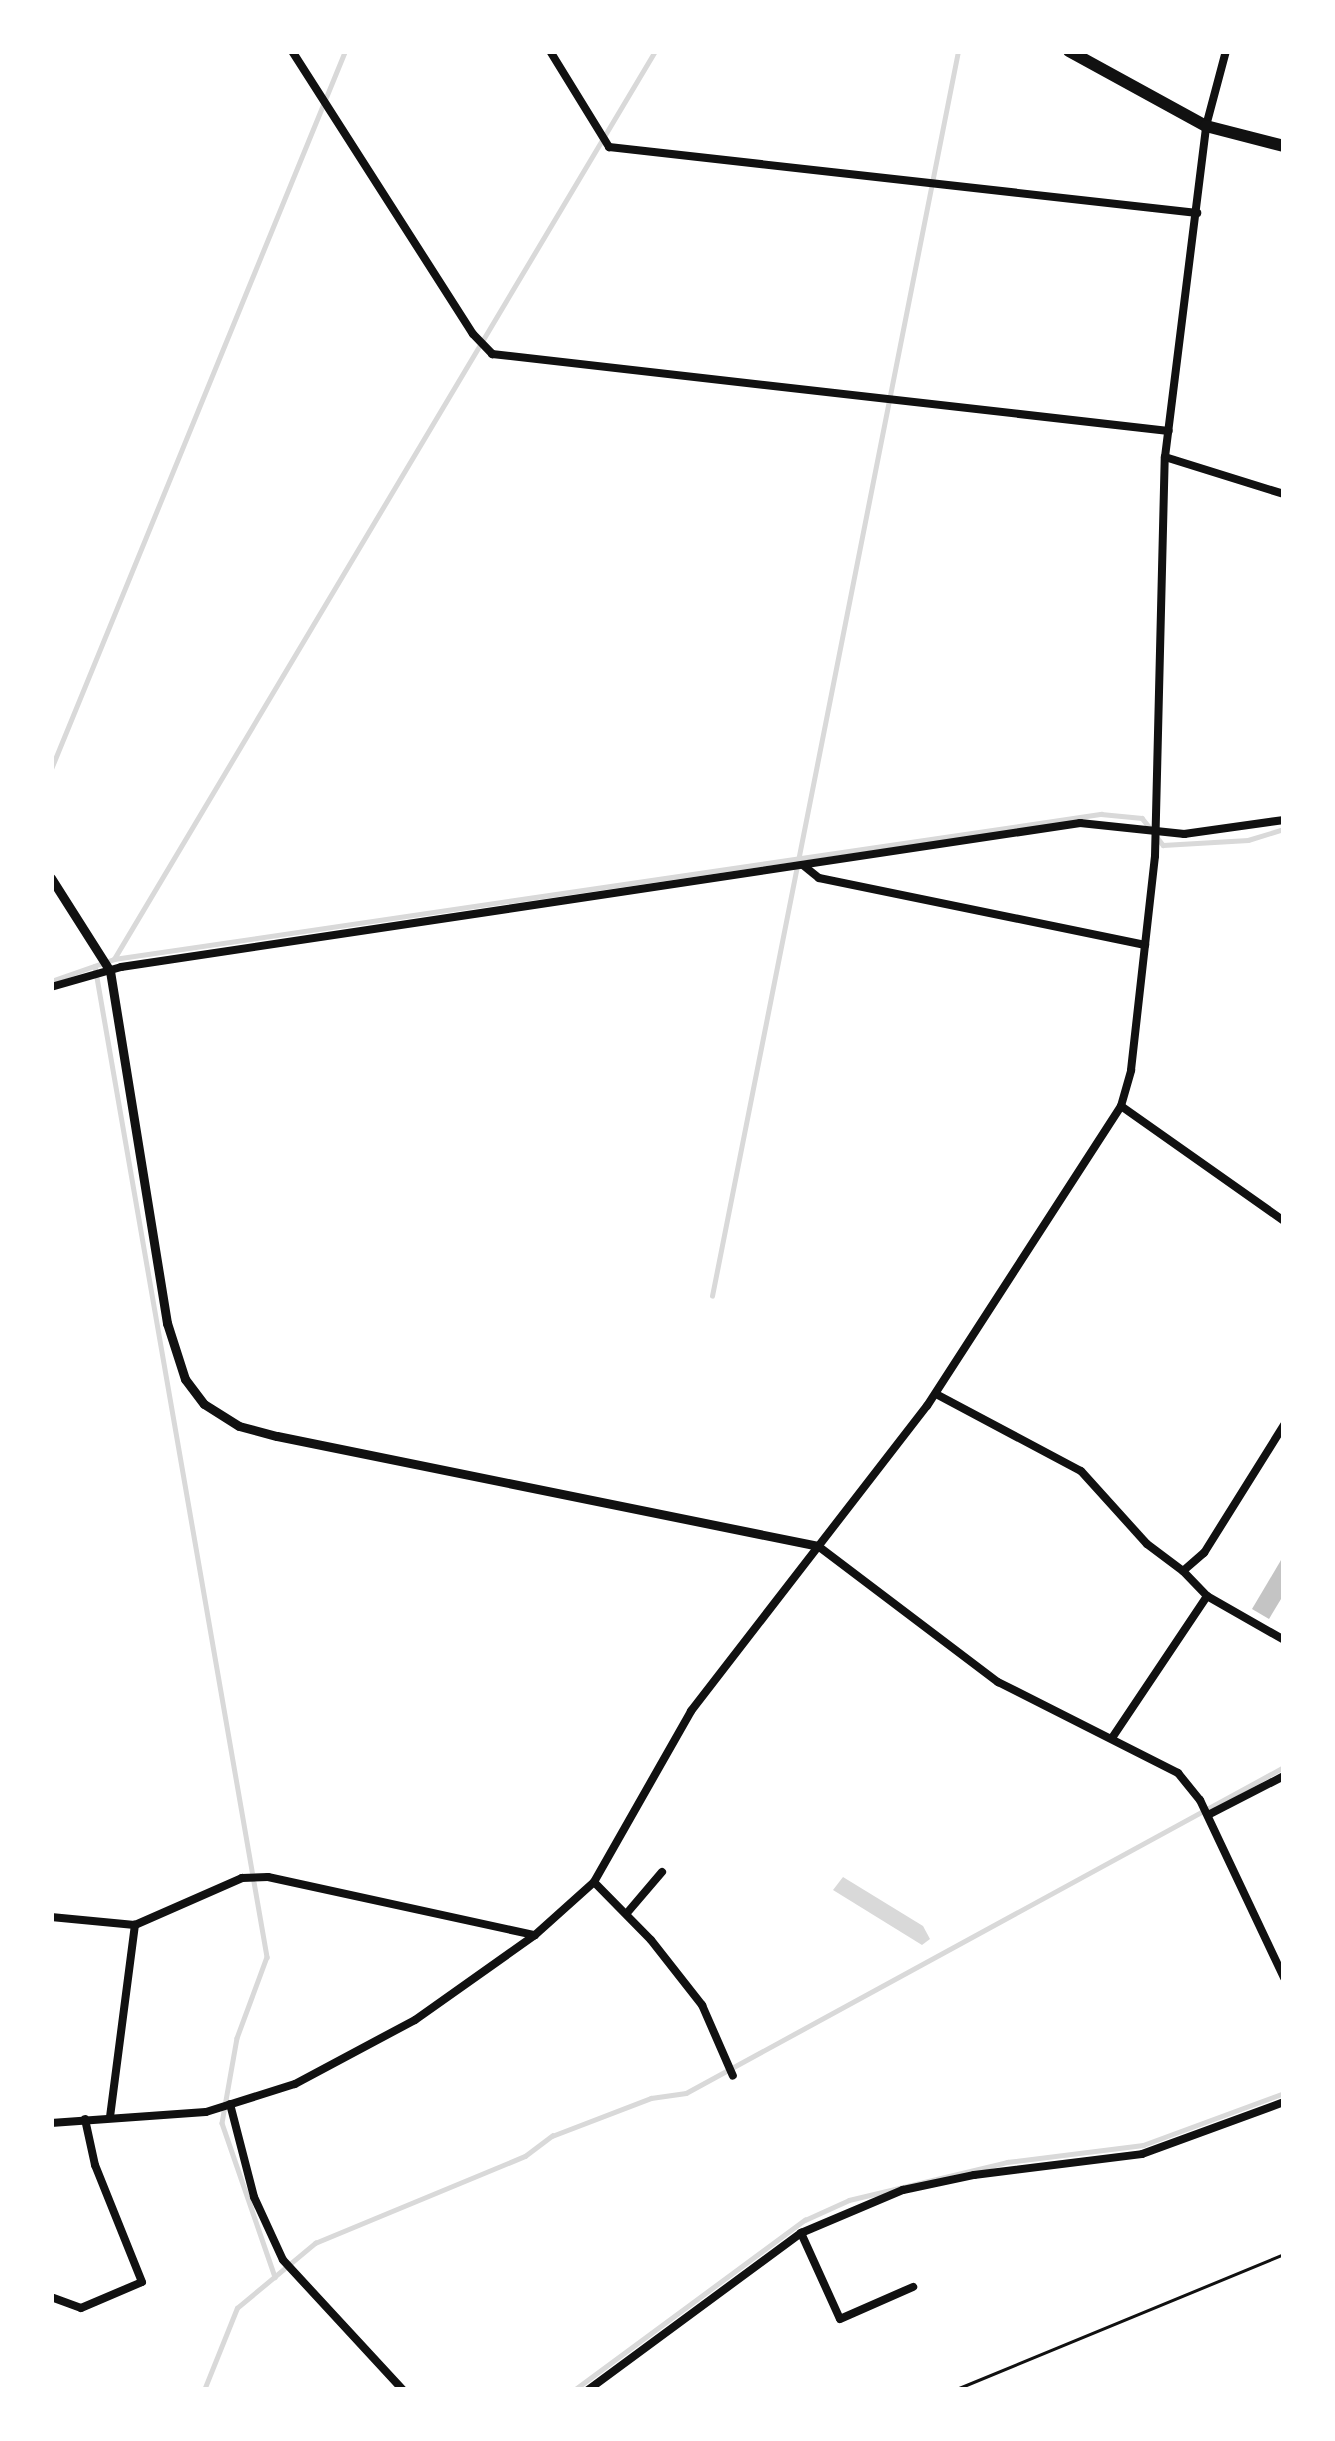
<!DOCTYPE html>
<html>
<head>
<meta charset="utf-8">
<style>
	body { margin:0 }
	#map { position:relative; width:1335px; height:2441px; overflow:hidden; background:#fff; font-family:"Alegreya Sans",sans-serif }
	div>[style] { position:absolute }
	[style*='--x'] { left:calc(var(--x)*1px); top:calc(var(--y)*1px); width:calc(var(--w)*1px); rotate:calc(var(--a)*1deg) }
	.water>* { inset:0; background:#d9d9d9 }
	.stream>* { height:4.5px; margin:-2.25px; padding:0 2.25px; transform-origin:2.25px; border-radius:2.25px; background:#d9d9d9 }
	.building>* { inset:0; background:#c4c4c4 }
	.path>* { height:3px; margin:-1.5px; padding:0 1.5px; transform-origin:1.5px; border-radius:1.5px; background:#111 }
	.minor>* { height:8px; margin:-4px; padding:0 4px; transform-origin:4px; border-radius:4px; background:#111 }
	.tertiary>* { height:9px; margin:-4.5px; padding:0 4.5px; transform-origin:4.5px; border-radius:4.5px; background:#111 }
	.primary>* { height:12px; margin:-6px; padding:0 6px; transform-origin:6px; border-radius:6px; background:#111 }
	span { translate:-50% -50%; white-space:nowrap; text-align:center; line-height:1.15; -webkit-text-stroke:12px #fff; paint-order:stroke }
	.frame { position:absolute; inset:0; border:54px solid #fff; pointer-events:none }
</style>
</head>
<body>
<div id="map">
	<div class="water">
		<i style="clip-path:polygon(843px 1877px,923px 1926px,930px 1939px,922px 1945px,833px 1890px)"></i>
	</div>
	<div class="stream">
		<i style="--x:51;--y:769;--w:776;--a:-67.73"></i>
		<i style="--x:1157;--y:837;--w:10;--a:53"></i>
		<i style="--x:1163;--y:845;--w:85;--a:-3.4"></i>
		<i style="--x:1248;--y:840;--w:38;--a:-17"></i>
		<i style="--x:114;--y:959;--w:1057;--a:-59.21"></i>
		<i style="--x:95;--y:966;--w:1006;--a:80.15"></i>
		<i style="--x:267;--y:1957;--w:86;--a:110.3"></i>
		<i style="--x:237;--y:2038;--w:86;--a:100"></i>
		<i style="--x:222;--y:2123;--w:163;--a:71"></i>
		<i style="--x:51;--y:981;--w:67;--a:-19.2"></i>
		<i style="--x:114;--y:959;--w:998;--a:-8.36"></i>
		<i style="--x:1101;--y:814;--w:41;--a:5.6"></i>
		<i style="--x:1142;--y:818;--w:13;--a:51"></i>
		<i style="--x:712;--y:1296;--w:1269;--a:-78.82"></i>
		<i style="--x:204;--y:2390;--w:88;--a:-68.1"></i>
		<i style="--x:237;--y:2308;--w:102;--a:-39.8"></i>
		<i style="--x:315;--y:2243;--w:227;--a:-22.5"></i>
		<i style="--x:525;--y:2156;--w:34;--a:-37"></i>
		<i style="--x:552;--y:2136;--w:106;--a:-21"></i>
		<i style="--x:651;--y:2098;--w:35;--a:-8"></i>
		<i style="--x:686;--y:2093;--w:681;--a:-28.6"></i>
		<i style="--x:574;--y:2390;--w:287;--a:-36.4"></i>
		<i style="--x:805;--y:2220;--w:48;--a:-24.4"></i>
		<i style="--x:849;--y:2200;--w:163;--a:-13.5"></i>
		<i style="--x:1007;--y:2162;--w:137;--a:-7.1"></i>
		<i style="--x:1143;--y:2145;--w:150;--a:-20.2"></i>
	</div>
	<div class="building">
		<i style="clip-path:polygon(1284px 1555px,1284px 1594px,1269px 1619px,1252px 1609px)"></i>
	</div>
	<div class="path">
		<i style="--x:954;--y:2390;--w:357;--a:-22.4"></i>
	</div>
	<div class="minor">
		<i style="--x:292;--y:51;--w:336;--a:57.4"></i>
		<i style="--x:473;--y:334;--w:28;--a:46"></i>
		<i style="--x:492;--y:354;--w:681;--a:6.49"></i>
		<i style="--x:550;--y:51;--w:113;--a:58.4"></i>
		<i style="--x:609;--y:147;--w:592;--a:6.4"></i>
		<i style="--x:1165;--y:457;--w:125;--a:17.3"></i>
		<i style="--x:804;--y:866;--w:19;--a:39"></i>
		<i style="--x:819;--y:878;--w:333;--a:11.6"></i>
		<i style="--x:51;--y:987;--w:73;--a:-15.9"></i>
		<i style="--x:121;--y:967;--w:970;--a:-8.54"></i>
		<i style="--x:1080;--y:823;--w:105;--a:6"></i>
		<i style="--x:1184;--y:834;--w:101;--a:-8"></i>
		<i style="--x:1121;--y:1106;--w:199;--a:35.2"></i>
		<i style="--x:936;--y:1394;--w:164;--a:28"></i>
		<i style="--x:1081;--y:1471;--w:98;--a:47.9"></i>
		<i style="--x:1147;--y:1544;--w:45;--a:36.9"></i>
		<i style="--x:1183;--y:1571;--w:28;--a:-41"></i>
		<i style="--x:1204;--y:1553;--w:151;--a:-58"></i>
		<i style="--x:818;--y:1546;--w:226;--a:37.1"></i>
		<i style="--x:998;--y:1682;--w:202;--a:26.8"></i>
		<i style="--x:1178;--y:1773;--w:35;--a:51"></i>
		<i style="--x:1200;--y:1800;--w:197;--a:64.7"></i>
		<i style="--x:1183;--y:1571;--w:35;--a:46"></i>
		<i style="--x:1207;--y:1596;--w:89;--a:29.7"></i>
		<i style="--x:1112;--y:1738;--w:171;--a:-56.2"></i>
		<i style="--x:1208;--y:1815;--w:85;--a:-27.2"></i>
		<i style="--x:594;--y:1882;--w:81;--a:45.5"></i>
		<i style="--x:651;--y:1940;--w:83;--a:51.9"></i>
		<i style="--x:702;--y:2005;--w:77;--a:66.4"></i>
		<i style="--x:627;--y:1913;--w:54;--a:-49.5"></i>
		<i style="--x:51;--y:1917;--w:84;--a:5.4"></i>
		<i style="--x:135;--y:1925;--w:117;--a:-23.7"></i>
		<i style="--x:242;--y:1878;--w:26;--a:-2"></i>
		<i style="--x:268;--y:1877;--w:273;--a:12.3"></i>
		<i style="--x:230;--y:2104;--w:96;--a:75.5"></i>
		<i style="--x:254;--y:2197;--w:69;--a:65.3"></i>
		<i style="--x:283;--y:2260;--w:177;--a:47.3"></i>
		<i style="--x:110;--y:2117;--w:194;--a:-82.6"></i>
		<i style="--x:51;--y:2123;--w:155;--a:-4.1"></i>
		<i style="--x:206;--y:2112;--w:93;--a:-17.5"></i>
		<i style="--x:295;--y:2084;--w:136;--a:-28.1"></i>
		<i style="--x:415;--y:2020;--w:147;--a:-35.3"></i>
		<i style="--x:535;--y:1935;--w:79;--a:-41.9"></i>
		<i style="--x:594;--y:1882;--w:197;--a:-60.4"></i>
		<i style="--x:691;--y:1711;--w:386;--a:-52.3"></i>
		<i style="--x:927;--y:1406;--w:357;--a:-57.1"></i>
		<i style="--x:1121;--y:1106;--w:37;--a:-74"></i>
		<i style="--x:1131;--y:1070;--w:215;--a:-83.6"></i>
		<i style="--x:1155;--y:856;--w:399;--a:-88.6"></i>
		<i style="--x:1165;--y:457;--w:334;--a:-82.9"></i>
		<i style="--x:1206;--y:126;--w:78;--a:-75.1"></i>
		<i style="--x:801;--y:2233;--w:94;--a:65.6"></i>
		<i style="--x:840;--y:2319;--w:80;--a:-23.7"></i>
		<i style="--x:51;--y:2297;--w:32;--a:20"></i>
		<i style="--x:81;--y:2308;--w:66;--a:-23.1"></i>
		<i style="--x:142;--y:2282;--w:126;--a:-111.9"></i>
		<i style="--x:95;--y:2165;--w:47;--a:-102.3"></i>
		<i style="--x:588;--y:2390;--w:265;--a:-36.4"></i>
		<i style="--x:801;--y:2233;--w:111;--a:-22.9"></i>
		<i style="--x:903;--y:2190;--w:73;--a:-11.9"></i>
		<i style="--x:974;--y:2175;--w:169;--a:-7.1"></i>
		<i style="--x:1142;--y:2154;--w:151;--a:-20.1"></i>
	</div>
	<div class="tertiary">
		<i style="--x:51;--y:878;--w:110;--a:57.6"></i>
		<i style="--x:110;--y:971;--w:357;--a:80.8"></i>
		<i style="--x:167;--y:1323;--w:59;--a:72.2"></i>
		<i style="--x:185;--y:1379;--w:31;--a:53"></i>
		<i style="--x:204;--y:1404;--w:41;--a:32.2"></i>
		<i style="--x:239;--y:1426;--w:39;--a:15"></i>
		<i style="--x:277;--y:1436;--w:552;--a:11.49"></i>
	</div>
	<div class="primary">
		<i style="--x:1069;--y:51;--w:156;--a:28.7"></i>
		<i style="--x:1206;--y:126;--w:81;--a:14.4"></i>
	</div>
	<div class="frame"></div>
</div>
</body>
</html>
